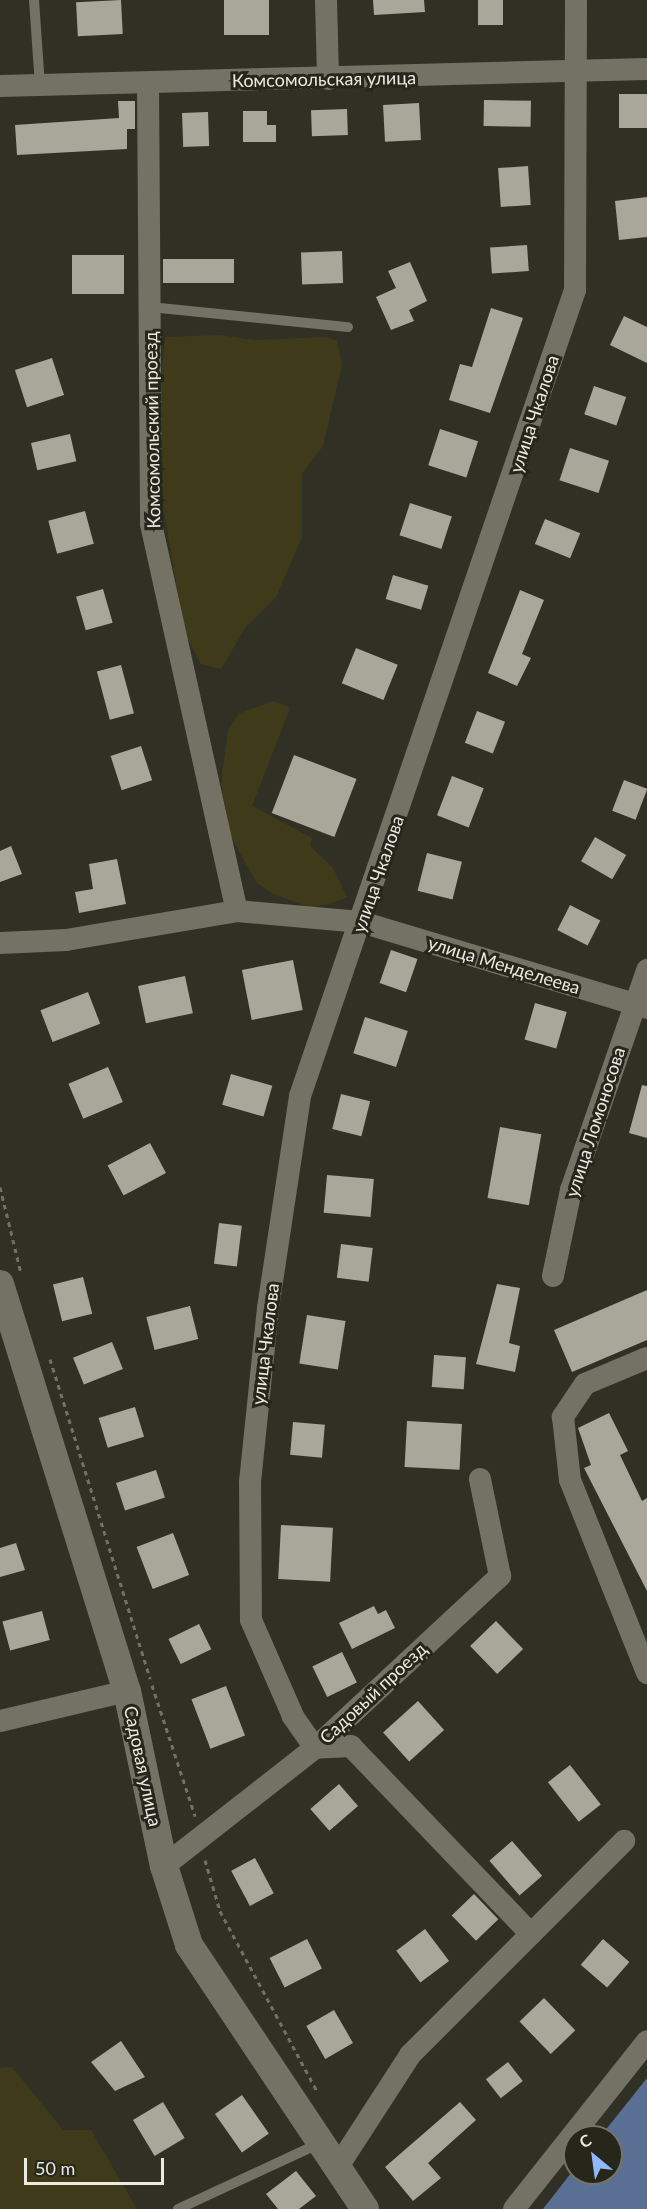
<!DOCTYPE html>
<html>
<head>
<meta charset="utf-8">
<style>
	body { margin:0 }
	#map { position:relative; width:647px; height:2209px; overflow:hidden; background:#313024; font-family:Lato,sans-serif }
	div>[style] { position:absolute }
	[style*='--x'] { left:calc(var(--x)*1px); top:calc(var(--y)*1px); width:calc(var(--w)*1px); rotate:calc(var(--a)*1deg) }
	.green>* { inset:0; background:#3f3b1a }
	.water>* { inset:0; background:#596f93 }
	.building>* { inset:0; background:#a8a799; transform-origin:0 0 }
	.path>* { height:3px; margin-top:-1.5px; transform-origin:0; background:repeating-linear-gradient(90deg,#727167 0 4.5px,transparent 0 9px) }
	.service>* { height:10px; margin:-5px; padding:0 5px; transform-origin:5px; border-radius:5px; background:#737265 }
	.minor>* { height:22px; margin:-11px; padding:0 11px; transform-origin:11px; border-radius:11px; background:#737265 }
	.tertiary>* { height:28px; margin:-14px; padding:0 14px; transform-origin:14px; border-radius:14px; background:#737265 }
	span { translate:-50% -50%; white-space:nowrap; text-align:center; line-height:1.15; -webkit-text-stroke:6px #27261a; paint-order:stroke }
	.street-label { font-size:18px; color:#eaeae2 }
	.north { position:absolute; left:563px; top:2125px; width:60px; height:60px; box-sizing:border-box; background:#27261a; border:2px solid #75746a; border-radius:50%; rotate:331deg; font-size:16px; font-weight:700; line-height:24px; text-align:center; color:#eaeae2 }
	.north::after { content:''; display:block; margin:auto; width:21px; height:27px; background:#8fb8fd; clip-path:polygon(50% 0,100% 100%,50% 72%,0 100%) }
	.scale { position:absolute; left:24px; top:2158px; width:140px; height:27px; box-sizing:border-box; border:3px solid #eaeae2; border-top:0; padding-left:8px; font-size:18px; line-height:21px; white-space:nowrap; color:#eaeae2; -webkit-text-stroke:4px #27261a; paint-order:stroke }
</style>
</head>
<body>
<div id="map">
	<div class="green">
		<i style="clip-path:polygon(220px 335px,254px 340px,326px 337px,337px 341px,342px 365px,323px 446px,302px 473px,302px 537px,276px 597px,245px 628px,221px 669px,201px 664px,185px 634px,160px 489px,159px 403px,165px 337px)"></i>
		<i style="clip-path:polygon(273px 701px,290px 708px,252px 806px,312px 838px,310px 846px,333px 868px,347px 897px,332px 903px,311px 908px,272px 893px,256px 882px,231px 837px,221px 784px,228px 730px,238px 714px)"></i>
		<i style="clip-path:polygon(12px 2067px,63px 2130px,91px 2130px,137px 2209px,0 2209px,0 2068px)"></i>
	</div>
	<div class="water">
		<i style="clip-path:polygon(647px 2078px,647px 2209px,543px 2209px,575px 2168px,575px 2173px,611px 2173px,611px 2137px,600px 2137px)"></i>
	</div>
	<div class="building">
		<i style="left:121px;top:0;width:34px;height:45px;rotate:87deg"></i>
		<i style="left:224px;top:0;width:45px;height:35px"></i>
		<i style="clip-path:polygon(373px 0,424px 0,425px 12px,374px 15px)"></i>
		<i style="left:478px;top:0;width:25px;height:25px"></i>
		<i style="left:619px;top:94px;width:28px;height:34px"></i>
		<i style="left:484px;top:100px;width:47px;height:26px;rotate:1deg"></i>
		<i style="clip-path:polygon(118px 101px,135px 101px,135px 129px,127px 129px,127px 149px,17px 155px,15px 125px,119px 118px)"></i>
		<i style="left:419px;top:103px;width:37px;height:36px;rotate:87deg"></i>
		<i style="left:347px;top:109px;width:26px;height:36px;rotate:88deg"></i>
		<i style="clip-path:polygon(243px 111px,267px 111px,267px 125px,276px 125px,276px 142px,243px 142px)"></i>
		<i style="left:208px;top:112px;width:34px;height:26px;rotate:88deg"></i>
		<i style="left:528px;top:166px;width:39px;height:30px;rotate:86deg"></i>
		<i style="clip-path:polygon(647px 197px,647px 237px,619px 240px,615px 201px)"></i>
		<i style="left:527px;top:245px;width:26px;height:37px;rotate:86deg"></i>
		<i style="left:342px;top:251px;width:32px;height:41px;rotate:88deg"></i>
		<i style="left:124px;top:255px;width:39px;height:52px;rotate:90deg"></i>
		<i style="left:234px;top:259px;width:24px;height:71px;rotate:90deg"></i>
		<i style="clip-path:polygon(410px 262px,427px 301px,409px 310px,414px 321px,391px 330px,376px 297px,396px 288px,388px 271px)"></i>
		<i style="clip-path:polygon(491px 308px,523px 318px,490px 413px,449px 400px,460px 364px,472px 367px)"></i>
		<i style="clip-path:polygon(624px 316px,647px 327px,647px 363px,610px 345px)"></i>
		<i style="left:52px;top:358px;width:39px;height:39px;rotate:72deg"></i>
		<i style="left:594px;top:386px;width:34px;height:30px;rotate:19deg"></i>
		<i style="left:440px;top:429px;width:40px;height:38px;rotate:18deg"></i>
		<i style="left:70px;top:434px;width:28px;height:40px;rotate:77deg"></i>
		<i style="left:570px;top:448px;width:41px;height:34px;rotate:18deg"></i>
		<i style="left:410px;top:503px;width:44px;height:34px;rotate:18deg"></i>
		<i style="left:85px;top:511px;width:34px;height:38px;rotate:75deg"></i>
		<i style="left:545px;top:519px;width:38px;height:27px;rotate:22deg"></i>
		<i style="left:393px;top:575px;width:37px;height:25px;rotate:17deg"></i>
		<i style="left:103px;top:589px;width:35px;height:28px;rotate:74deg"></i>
		<i style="clip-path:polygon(520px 590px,544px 600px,522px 654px,531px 658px,517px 686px,488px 673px)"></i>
		<i style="left:356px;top:648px;width:45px;height:38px;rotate:22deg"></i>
		<i style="left:121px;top:665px;width:50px;height:25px;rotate:75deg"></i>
		<i style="left:477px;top:711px;width:30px;height:34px;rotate:21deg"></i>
		<i style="left:141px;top:746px;width:36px;height:32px;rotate:72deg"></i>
		<i style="left:294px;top:755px;width:67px;height:62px;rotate:21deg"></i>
		<i style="left:452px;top:776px;width:34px;height:42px;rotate:21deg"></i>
		<i style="left:624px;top:780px;width:25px;height:33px;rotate:21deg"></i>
		<i style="left:595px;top:837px;width:36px;height:28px;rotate:30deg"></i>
		<i style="clip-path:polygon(11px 846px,22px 874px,0 882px,0 851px)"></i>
		<i style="left:427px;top:853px;width:36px;height:39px;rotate:14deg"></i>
		<i style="clip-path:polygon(117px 859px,126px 904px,79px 913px,75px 892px,93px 889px,89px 864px)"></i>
		<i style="left:570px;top:905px;width:34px;height:28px;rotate:27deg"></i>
		<i style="left:391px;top:950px;width:28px;height:35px;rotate:19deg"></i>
		<i style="left:293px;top:960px;width:51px;height:52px;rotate:79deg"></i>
		<i style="left:185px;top:976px;width:38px;height:48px;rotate:78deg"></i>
		<i style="left:88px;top:992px;width:34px;height:51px;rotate:69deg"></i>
		<i style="left:535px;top:1003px;width:33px;height:38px;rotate:16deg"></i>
		<i style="left:365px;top:1017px;width:45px;height:38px;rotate:18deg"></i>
		<i style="left:108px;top:1067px;width:38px;height:43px;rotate:67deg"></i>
		<i style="left:231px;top:1074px;width:43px;height:32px;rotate:16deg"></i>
		<i style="clip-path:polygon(642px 1085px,647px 1086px,647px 1138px,629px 1133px)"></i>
		<i style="left:341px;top:1094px;width:30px;height:36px;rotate:14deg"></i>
		<i style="left:500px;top:1127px;width:42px;height:72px;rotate:10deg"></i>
		<i style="left:150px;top:1143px;width:34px;height:48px;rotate:62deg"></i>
		<i style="left:327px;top:1175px;width:47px;height:38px;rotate:5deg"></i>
		<i style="left:219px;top:1223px;width:23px;height:41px;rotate:7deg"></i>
		<i style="left:341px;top:1244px;width:32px;height:34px;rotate:7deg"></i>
		<i style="left:83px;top:1277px;width:38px;height:31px;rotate:76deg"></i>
		<i style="clip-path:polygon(497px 1284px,520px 1288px,509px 1343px,520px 1346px,515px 1372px,476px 1364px)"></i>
		<i style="clip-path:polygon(647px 1290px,647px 1340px,572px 1372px,554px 1330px)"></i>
		<i style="left:190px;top:1306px;width:34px;height:45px;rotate:76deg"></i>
		<i style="left:307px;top:1315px;width:39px;height:49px;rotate:9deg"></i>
		<i style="left:112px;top:1342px;width:29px;height:42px;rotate:68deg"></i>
		<i style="left:434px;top:1355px;width:32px;height:32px;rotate:4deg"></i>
		<i style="left:135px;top:1407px;width:31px;height:38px;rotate:73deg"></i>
		<i style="clip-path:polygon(609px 1413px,628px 1451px,620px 1455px,642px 1501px,647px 1498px,647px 1591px,584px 1468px,591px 1465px,578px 1428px)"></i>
		<i style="left:407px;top:1421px;width:55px;height:46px;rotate:3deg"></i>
		<i style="left:293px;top:1422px;width:32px;height:33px;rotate:5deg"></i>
		<i style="left:156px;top:1470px;width:29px;height:42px;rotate:72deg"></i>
		<i style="left:281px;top:1525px;width:52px;height:54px;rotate:3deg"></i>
		<i style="left:173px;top:1533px;width:45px;height:39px;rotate:69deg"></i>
		<i style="clip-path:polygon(16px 1543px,25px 1570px,0 1577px,0 1548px)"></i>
		<i style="clip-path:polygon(374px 1606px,378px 1614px,386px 1610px,395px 1628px,352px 1649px,339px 1623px)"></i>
		<i style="left:42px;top:1611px;width:30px;height:41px;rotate:75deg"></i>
		<i style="left:496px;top:1621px;width:39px;height:36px;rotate:46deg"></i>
		<i style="left:199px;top:1624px;width:28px;height:34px;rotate:64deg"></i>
		<i style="left:342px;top:1652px;width:34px;height:33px;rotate:64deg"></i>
		<i style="left:226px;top:1686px;width:53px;height:37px;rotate:69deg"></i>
		<i style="left:418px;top:1701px;width:39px;height:47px;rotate:48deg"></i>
		<i style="left:570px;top:1765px;width:50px;height:28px;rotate:52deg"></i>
		<i style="left:339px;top:1784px;width:29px;height:38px;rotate:49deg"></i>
		<i style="left:512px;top:1841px;width:46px;height:30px;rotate:49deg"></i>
		<i style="left:255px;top:1858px;width:40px;height:27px;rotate:62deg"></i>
		<i style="left:474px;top:1894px;width:35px;height:31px;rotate:46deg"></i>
		<i style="left:425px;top:1929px;width:40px;height:36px;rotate:53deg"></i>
		<i style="left:307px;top:1939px;width:33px;height:42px;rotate:63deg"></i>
		<i style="left:603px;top:1939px;width:35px;height:34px;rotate:41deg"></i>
		<i style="left:544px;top:1998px;width:45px;height:34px;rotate:46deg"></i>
		<i style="left:334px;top:2010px;width:38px;height:32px;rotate:60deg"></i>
		<i style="clip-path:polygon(121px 2041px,145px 2077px,115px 2091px,91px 2062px)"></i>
		<i style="left:508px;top:2062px;width:24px;height:28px;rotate:52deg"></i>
		<i style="left:242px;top:2095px;width:47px;height:33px;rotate:55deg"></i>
		<i style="left:163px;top:2102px;width:42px;height:35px;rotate:59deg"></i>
		<i style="clip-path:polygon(460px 2102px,476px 2120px,428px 2163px,441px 2178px,413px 2201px,385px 2167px)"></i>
		<i style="clip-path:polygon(296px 2171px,316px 2196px,299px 2209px,278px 2209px,266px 2194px)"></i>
	</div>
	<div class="path">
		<i style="--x:0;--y:1187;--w:89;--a:76.3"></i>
		<i style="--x:50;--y:1359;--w:335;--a:72.6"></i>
		<i style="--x:152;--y:1685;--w:138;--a:71.8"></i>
		<i style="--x:205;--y:1860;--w:53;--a:73.6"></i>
		<i style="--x:220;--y:1911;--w:207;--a:61.7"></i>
	</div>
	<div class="service">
		<i style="--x:34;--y:0;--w:86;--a:86"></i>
		<i style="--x:150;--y:307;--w:199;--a:5.8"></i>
		<i style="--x:178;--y:2209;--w:157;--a:-24.9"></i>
	</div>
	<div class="minor">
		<i style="--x:326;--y:0;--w:79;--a:88.5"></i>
		<i style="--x:148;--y:84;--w:440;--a:89.6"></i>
		<i style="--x:151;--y:524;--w:396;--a:77.5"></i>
		<i style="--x:0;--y:86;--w:647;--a:-1.51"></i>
		<i style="--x:0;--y:943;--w:66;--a:-2.6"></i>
		<i style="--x:66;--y:940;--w:173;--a:-9.6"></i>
		<i style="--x:237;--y:911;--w:124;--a:5.1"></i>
		<i style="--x:361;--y:922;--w:299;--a:16.7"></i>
		<i style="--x:553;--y:1276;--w:88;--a:-78.2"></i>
		<i style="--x:571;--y:1190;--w:233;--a:-70.9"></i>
		<i style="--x:647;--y:1358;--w:67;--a:157.2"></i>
		<i style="--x:585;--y:1384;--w:40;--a:124"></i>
		<i style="--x:563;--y:1417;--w:63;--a:83.7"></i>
		<i style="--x:570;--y:1480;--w:208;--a:68.2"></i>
		<i style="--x:0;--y:1721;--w:130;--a:-13.3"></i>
		<i style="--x:164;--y:1866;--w:192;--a:-38"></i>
		<i style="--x:315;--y:1748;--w:253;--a:-42.9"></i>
		<i style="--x:500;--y:1576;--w:99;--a:-101.7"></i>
		<i style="--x:531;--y:1934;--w:260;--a:-133.8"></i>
		<i style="--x:351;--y:1746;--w:36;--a:177"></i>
		<i style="--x:315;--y:1748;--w:39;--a:-125"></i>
		<i style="--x:293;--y:1716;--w:105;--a:-113.6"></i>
		<i style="--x:251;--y:1620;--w:138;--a:-90.4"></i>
		<i style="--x:250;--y:1482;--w:175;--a:-84.1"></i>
		<i style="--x:268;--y:1308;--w:214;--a:-81.4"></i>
		<i style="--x:300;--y:1096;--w:852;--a:-71.16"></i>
		<i style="--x:575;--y:290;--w:290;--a:-89.8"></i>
		<i style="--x:337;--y:2168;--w:135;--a:-57.1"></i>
		<i style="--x:410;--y:2055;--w:303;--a:-45"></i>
		<i style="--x:514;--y:2209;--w:214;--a:-51.6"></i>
	</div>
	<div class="tertiary">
		<i style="--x:0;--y:1284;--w:426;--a:72.7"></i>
		<i style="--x:127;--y:1691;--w:179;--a:78.1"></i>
		<i style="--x:164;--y:1866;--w:83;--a:72.4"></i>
		<i style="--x:189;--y:1945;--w:317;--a:56.3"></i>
	</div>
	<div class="street-label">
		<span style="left:324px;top:79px;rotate:-1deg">Комсомольская улица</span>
		<span style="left:534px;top:414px;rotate:-72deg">улица Чкалова</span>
		<span style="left:152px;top:430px;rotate:-91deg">Комсомольский проезд</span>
		<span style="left:378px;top:874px;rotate:-71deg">улица Чкалова</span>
		<span style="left:504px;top:965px;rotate:17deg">улица Менделеева</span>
		<span style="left:595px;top:1122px;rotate:-72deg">улица Ломоносова</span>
		<span style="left:265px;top:1344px;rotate:-83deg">улица Чкалова</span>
		<span style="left:373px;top:1693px;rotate:-43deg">Садовый проезд</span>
		<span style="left:143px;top:1766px;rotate:78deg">Садовая улица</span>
	</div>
	<div class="north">С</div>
	<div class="scale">50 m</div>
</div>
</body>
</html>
